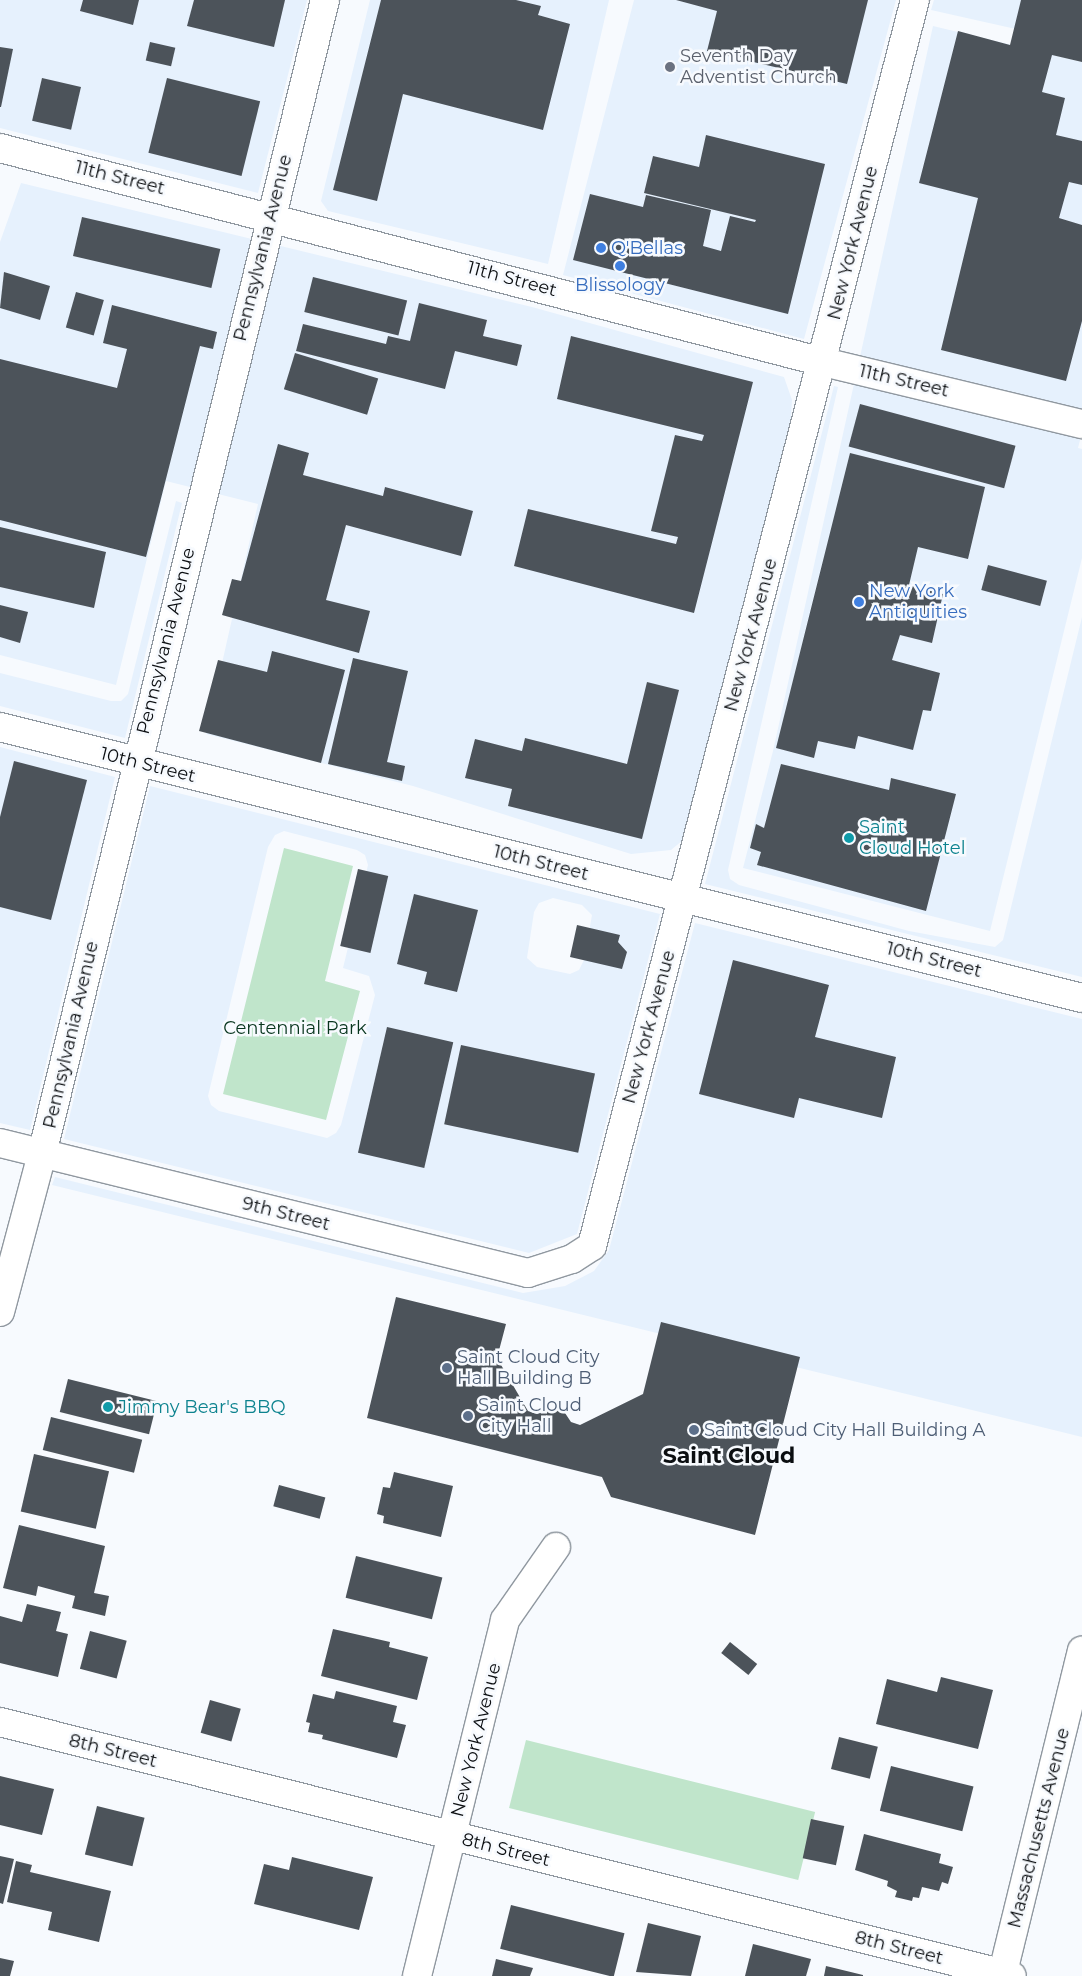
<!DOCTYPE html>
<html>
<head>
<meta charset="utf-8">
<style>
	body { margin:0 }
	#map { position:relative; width:1082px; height:1976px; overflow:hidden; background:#f7fafe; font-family:Montserrat,sans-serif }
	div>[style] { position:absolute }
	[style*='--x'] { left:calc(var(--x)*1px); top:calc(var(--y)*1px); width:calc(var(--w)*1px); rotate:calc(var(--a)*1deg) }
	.built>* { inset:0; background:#e6f1fd }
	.green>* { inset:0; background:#c0e5cb; transform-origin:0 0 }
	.building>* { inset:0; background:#4c535a; transform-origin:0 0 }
	.roads { filter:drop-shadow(1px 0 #9098a0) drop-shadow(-1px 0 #9098a0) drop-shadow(0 1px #9098a0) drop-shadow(0 -1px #9098a0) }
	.minor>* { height:28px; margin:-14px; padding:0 14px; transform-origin:14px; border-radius:14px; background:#fff }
	.dots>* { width:14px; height:14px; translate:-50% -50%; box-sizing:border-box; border:2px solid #f7fafe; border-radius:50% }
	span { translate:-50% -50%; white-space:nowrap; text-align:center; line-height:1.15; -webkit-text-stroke:5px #f7fafe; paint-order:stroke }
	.worship-label { font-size:18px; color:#5b616d }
	.left { translate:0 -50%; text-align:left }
	.street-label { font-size:18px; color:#0b0e11 }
	.shop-label { font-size:18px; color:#366cbe }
	.culture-label { font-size:18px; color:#0d838f }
	.park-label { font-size:18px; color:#07351d }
	.service-label { font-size:18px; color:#4e5e75 }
	.district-label { font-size:22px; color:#0b0e11; font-weight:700 }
</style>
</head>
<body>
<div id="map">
	<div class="built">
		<i style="clip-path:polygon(0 0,307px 0,258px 193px,0 128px)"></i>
		<i style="clip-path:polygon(370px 0,609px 0,548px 264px,328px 211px,321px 201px)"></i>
		<i style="clip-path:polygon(634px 0,896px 0,804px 339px,563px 275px)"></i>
		<i style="clip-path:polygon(934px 0,1082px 0,1082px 44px,931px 10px)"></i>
		<i style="clip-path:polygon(933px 26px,1082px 62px,1082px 432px,1078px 448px,1082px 449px,1082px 558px,990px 931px,743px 868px,773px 751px)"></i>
		<i style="clip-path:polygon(21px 183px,532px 307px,784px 377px,792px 400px,791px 418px,683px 840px,671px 850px,631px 854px,413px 786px,206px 734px,258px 504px,166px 481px,116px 685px,0 655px,0 242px)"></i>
		<i style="clip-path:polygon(834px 386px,838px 387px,728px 870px,730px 879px,739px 885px,909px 931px,995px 947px,1003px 940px,1082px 617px,1082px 977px,705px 884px)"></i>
		<i style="clip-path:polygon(176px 501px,182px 503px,125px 738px,0 706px,0 673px,111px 701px,121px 701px,128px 694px)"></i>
		<i style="clip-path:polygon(0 747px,115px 777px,30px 1130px,0 1123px)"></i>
		<i style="clip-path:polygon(evenodd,150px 786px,660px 914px,577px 1234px,529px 1253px,64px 1139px,150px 786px,284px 831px,357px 850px,365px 855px,368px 865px,343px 968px,369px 976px,375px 995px,341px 1125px,336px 1133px,327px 1138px,219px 1111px,211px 1105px,208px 1096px,268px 847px,275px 835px,284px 831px,150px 786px,553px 898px,582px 905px,592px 915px,584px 960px,579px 970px,570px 974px,537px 967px,527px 958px,534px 912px,539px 903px,553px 898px)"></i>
		<i style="clip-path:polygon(695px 923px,1082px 1019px,1082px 1437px,52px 1185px,55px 1177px,523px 1293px,565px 1286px,594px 1271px,609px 1250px)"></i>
	</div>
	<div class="green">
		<i style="clip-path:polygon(284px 848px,353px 866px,325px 981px,360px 991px,326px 1120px,223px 1094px)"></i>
		<i style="left:526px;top:1740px;width:298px;height:70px;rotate:14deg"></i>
	</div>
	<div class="building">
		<i style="clip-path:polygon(83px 0,139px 0,133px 25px,80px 11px)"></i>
		<i style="clip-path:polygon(194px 0,285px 0,274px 47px,187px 26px)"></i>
		<i style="clip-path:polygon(381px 0,516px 0,541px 6px,538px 15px,570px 24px,543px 130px,403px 94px,377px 201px,333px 190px)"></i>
		<i style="clip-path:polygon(676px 0,868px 0,847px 84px,707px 51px,717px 11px)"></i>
		<i style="clip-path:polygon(1021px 0,1082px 0,1082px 62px,1052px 55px,1042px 92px,1065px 98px,1056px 135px,1082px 141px,1082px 185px,1069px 182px,1059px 218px,1082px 225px,1082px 321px,1066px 381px,941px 350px,978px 198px,919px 183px,958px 31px,1010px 45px)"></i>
		<i style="left:150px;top:42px;width:26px;height:19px;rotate:13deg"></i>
		<i style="clip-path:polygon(0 47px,13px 49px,1px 107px,0 107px)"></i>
		<i style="left:42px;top:78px;width:40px;height:44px;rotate:13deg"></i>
		<i style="left:167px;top:78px;width:96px;height:77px;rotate:14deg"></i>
		<i style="clip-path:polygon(706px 135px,825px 164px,788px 314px,573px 260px,590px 194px,643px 207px,646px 195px,711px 210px,703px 246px,721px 251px,730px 216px,755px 222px,756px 220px,644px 193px,653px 156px,699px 167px)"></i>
		<i style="left:82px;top:217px;width:142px;height:40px;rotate:13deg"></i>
		<i style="clip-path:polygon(4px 272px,50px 286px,40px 320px,0 308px)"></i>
		<i style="left:313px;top:277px;width:97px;height:36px;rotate:14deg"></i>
		<i style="left:76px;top:292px;width:29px;height:37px;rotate:16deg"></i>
		<i style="clip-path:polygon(419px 303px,487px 320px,483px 336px,522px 345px,517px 366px,455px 351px,445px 389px,296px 351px,303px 324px,386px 344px,388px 336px,410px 341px)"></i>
		<i style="clip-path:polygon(112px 305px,217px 332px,213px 349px,200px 346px,146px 557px,0 520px,0 359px,117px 388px,127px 349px,103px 343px)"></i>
		<i style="clip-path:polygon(571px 336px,753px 382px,694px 613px,514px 566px,528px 509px,676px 544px,678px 537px,651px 531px,675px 435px,702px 441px,704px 435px,557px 399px)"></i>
		<i style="left:295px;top:353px;width:87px;height:38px;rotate:17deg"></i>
		<i style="left:860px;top:404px;width:161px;height:44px;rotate:15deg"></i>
		<i style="clip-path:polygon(278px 444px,309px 453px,303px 475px,383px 496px,385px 487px,473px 511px,461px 556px,346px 525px,326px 600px,370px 611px,359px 653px,222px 615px,232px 579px,241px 581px)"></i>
		<i style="clip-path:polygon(850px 453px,985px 487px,968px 559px,918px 547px,909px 585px,943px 594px,932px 643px,900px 635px,892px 660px,940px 673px,931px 711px,923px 710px,913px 750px,858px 736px,855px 749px,818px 741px,814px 758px,776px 748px)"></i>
		<i style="clip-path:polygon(0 527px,106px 552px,94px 608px,0 587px)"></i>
		<i style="left:988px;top:565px;width:61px;height:26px;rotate:15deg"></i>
		<i style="clip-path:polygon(0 605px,28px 612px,20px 643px,0 637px)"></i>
		<i style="clip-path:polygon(272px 651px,345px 670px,321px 763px,199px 731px,218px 660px,267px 672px)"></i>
		<i style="clip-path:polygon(353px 658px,408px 671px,387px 762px,405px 766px,402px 781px,328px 764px)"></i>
		<i style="clip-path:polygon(647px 682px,679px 690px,642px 839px,508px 806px,512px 789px,465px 778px,475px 739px,522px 751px,525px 738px,627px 764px)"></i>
		<i style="clip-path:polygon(14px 761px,87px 780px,51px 920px,0 907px,0 817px)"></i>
		<i style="clip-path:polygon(781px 764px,889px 790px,891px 778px,956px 794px,926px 911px,757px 865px,761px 852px,750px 848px,756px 824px,764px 828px)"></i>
		<i style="left:358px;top:869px;width:31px;height:79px;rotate:13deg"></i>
		<i style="clip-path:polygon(414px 894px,478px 910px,457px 992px,424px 984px,427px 972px,397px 964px)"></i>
		<i style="clip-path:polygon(577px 925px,620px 935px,618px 942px,627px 952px,622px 969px,570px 957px)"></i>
		<i style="clip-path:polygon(733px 960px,829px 985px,815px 1037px,896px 1057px,882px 1118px,799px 1098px,794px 1118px,699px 1094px)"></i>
		<i style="left:387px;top:1027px;width:68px;height:129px;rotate:13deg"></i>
		<i style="left:461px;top:1045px;width:137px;height:81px;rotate:12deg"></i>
		<i style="clip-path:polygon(396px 1297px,506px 1324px,497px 1358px,528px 1411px,537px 1414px,553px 1409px,565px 1413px,571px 1422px,580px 1425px,643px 1394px,661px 1322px,800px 1357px,755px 1535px,611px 1497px,602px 1477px,367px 1418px)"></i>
		<i style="left:68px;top:1379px;width:92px;height:34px;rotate:14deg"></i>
		<i style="left:51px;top:1417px;width:94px;height:34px;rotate:14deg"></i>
		<i style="left:34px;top:1454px;width:77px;height:59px;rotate:13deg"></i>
		<i style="clip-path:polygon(394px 1472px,453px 1486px,441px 1537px,383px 1523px,384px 1516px,377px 1514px,383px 1487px,390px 1488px)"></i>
		<i style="left:279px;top:1485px;width:48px;height:22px;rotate:15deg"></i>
		<i style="clip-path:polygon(19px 1525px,105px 1546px,94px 1593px,109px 1596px,105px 1616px,72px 1608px,75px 1596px,38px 1586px,36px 1596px,3px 1588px)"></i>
		<i style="left:356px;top:1556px;width:89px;height:43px;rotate:14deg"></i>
		<i style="clip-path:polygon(27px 1604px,61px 1612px,56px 1631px,68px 1634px,58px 1677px,0 1663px,0 1616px,22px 1622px)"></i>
		<i style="clip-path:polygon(333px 1629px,390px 1642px,389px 1647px,428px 1657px,417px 1700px,321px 1676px)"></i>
		<i style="left:90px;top:1631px;width:38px;height:39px;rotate:15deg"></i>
		<i style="left:730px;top:1642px;width:35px;height:14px;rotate:39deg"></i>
		<i style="clip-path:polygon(941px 1677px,993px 1690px,978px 1749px,876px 1724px,887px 1679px,937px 1692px)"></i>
		<i style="clip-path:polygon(336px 1691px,397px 1706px,393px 1722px,406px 1725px,397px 1758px,322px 1739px,323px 1735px,308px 1732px,310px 1723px,306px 1722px,313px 1694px,334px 1699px)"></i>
		<i style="left:210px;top:1700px;width:32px;height:34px;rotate:16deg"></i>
		<i style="left:839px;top:1737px;width:40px;height:33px;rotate:14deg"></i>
		<i style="left:891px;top:1766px;width:85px;height:46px;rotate:14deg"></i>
		<i style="clip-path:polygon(0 1776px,54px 1789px,42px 1835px,0 1825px)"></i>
		<i style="left:97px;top:1806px;width:49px;height:50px;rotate:14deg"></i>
		<i style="left:811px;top:1819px;width:34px;height:40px;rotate:12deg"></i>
		<i style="clip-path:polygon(864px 1834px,941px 1854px,939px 1863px,953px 1867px,948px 1884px,942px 1882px,939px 1891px,922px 1887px,919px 1898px,913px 1897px,912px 1901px,895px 1897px,897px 1891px,887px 1886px,888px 1881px,855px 1870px)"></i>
		<i style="clip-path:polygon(0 1856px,14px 1859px,3px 1904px,0 1903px)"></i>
		<i style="clip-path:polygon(292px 1857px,373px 1877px,359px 1930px,254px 1904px,264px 1864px,289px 1870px)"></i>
		<i style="clip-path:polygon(16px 1861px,32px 1865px,30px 1872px,111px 1891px,99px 1942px,48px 1930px,52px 1912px,7px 1902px)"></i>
		<i style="left:511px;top:1905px;width:117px;height:45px;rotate:14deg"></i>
		<i style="clip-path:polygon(648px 1923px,701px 1936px,691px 1976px,636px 1972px)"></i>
		<i style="clip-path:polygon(753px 1944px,811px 1959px,806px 1976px,745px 1976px)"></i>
		<i style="clip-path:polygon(0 1958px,14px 1961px,10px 1976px,0 1976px)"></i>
		<i style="clip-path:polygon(496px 1959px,533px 1968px,530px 1976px,492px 1976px)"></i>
		<i style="clip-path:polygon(826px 1966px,863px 1975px,863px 1976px,824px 1976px)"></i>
	</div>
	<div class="roads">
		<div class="minor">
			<i style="--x:0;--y:148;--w:850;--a:14.58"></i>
			<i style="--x:823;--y:362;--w:266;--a:13.5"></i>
			<i style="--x:0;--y:727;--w:1115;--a:14.06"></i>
			<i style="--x:0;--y:1143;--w:544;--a:13.83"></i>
			<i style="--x:528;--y:1273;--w:46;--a:-17.7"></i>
			<i style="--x:572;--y:1259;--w:24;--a:-33"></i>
			<i style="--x:592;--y:1246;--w:1287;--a:-75.47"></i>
			<i style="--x:0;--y:1312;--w:163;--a:-75.1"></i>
			<i style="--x:42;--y:1154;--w:1188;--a:-76.22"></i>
			<i style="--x:0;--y:1722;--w:1043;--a:14.09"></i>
			<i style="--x:417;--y:1976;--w:367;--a:-76.1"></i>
			<i style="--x:505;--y:1620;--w:89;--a:-55.1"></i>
			<i style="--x:1002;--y:1976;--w:335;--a:-76.2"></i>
		</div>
	</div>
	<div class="dots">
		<i style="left:670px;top:67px;background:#6b7280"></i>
		<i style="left:601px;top:248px;background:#3f7fe0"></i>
		<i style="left:620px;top:266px;background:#3f7fe0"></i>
		<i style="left:859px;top:602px;background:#3f7fe0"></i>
		<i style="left:849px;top:838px;background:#0f9aa8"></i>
		<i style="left:447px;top:1368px;background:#5c6f8a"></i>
		<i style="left:108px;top:1407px;background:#0f9aa8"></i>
		<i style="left:468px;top:1416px;background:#5c6f8a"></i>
		<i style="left:694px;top:1430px;background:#5c6f8a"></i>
	</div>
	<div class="worship-label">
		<span class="left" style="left:680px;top:67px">Seventh Day<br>Adventist Church</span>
	</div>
	<div class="street-label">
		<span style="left:120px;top:178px;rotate:14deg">11th Street</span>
		<span style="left:853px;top:243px;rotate:-76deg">New York Avenue</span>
		<span style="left:263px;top:248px;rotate:-76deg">Pennsylvania Avenue</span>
		<span style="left:512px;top:279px;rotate:15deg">11th Street</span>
		<span style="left:904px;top:381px;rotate:13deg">11th Street</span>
		<span style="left:751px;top:635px;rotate:-75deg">New York Avenue</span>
		<span style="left:166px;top:641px;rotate:-76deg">Pennsylvania Avenue</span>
		<span style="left:148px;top:765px;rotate:14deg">10th Street</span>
		<span style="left:541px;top:863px;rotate:14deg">10th Street</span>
		<span style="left:934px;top:960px;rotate:14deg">10th Street</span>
		<span style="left:649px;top:1027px;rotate:-75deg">New York Avenue</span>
		<span style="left:71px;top:1035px;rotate:-77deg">Pennsylvania Avenue</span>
		<span style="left:286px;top:1214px;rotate:14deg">9th Street</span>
		<span style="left:476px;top:1740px;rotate:-76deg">New York Avenue</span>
		<span style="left:113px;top:1751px;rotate:14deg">8th Street</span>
		<span style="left:1039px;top:1828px;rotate:-76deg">Massachusetts Avenue</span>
		<span style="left:506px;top:1850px;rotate:14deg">8th Street</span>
		<span style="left:899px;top:1948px;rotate:14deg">8th Street</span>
	</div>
	<div class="shop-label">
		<span class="left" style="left:611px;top:248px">Q'Bellas</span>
		<span style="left:620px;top:285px">Blissology</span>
		<span class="left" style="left:869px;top:602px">New York<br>Antiquities</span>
	</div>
	<div class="culture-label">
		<span class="left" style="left:859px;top:838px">Saint<br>Cloud Hotel</span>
		<span class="left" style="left:118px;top:1407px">Jimmy Bear's BBQ</span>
	</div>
	<div class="park-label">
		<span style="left:295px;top:1028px">Centennial Park</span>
	</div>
	<div class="service-label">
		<span class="left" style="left:457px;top:1368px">Saint Cloud City<br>Hall Building B</span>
		<span class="left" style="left:478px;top:1416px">Saint Cloud<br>City Hall</span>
		<span class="left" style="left:704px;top:1430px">Saint Cloud City Hall Building A</span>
	</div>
	<div class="district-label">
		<span style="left:729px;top:1456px">Saint Cloud</span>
	</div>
</div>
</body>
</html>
